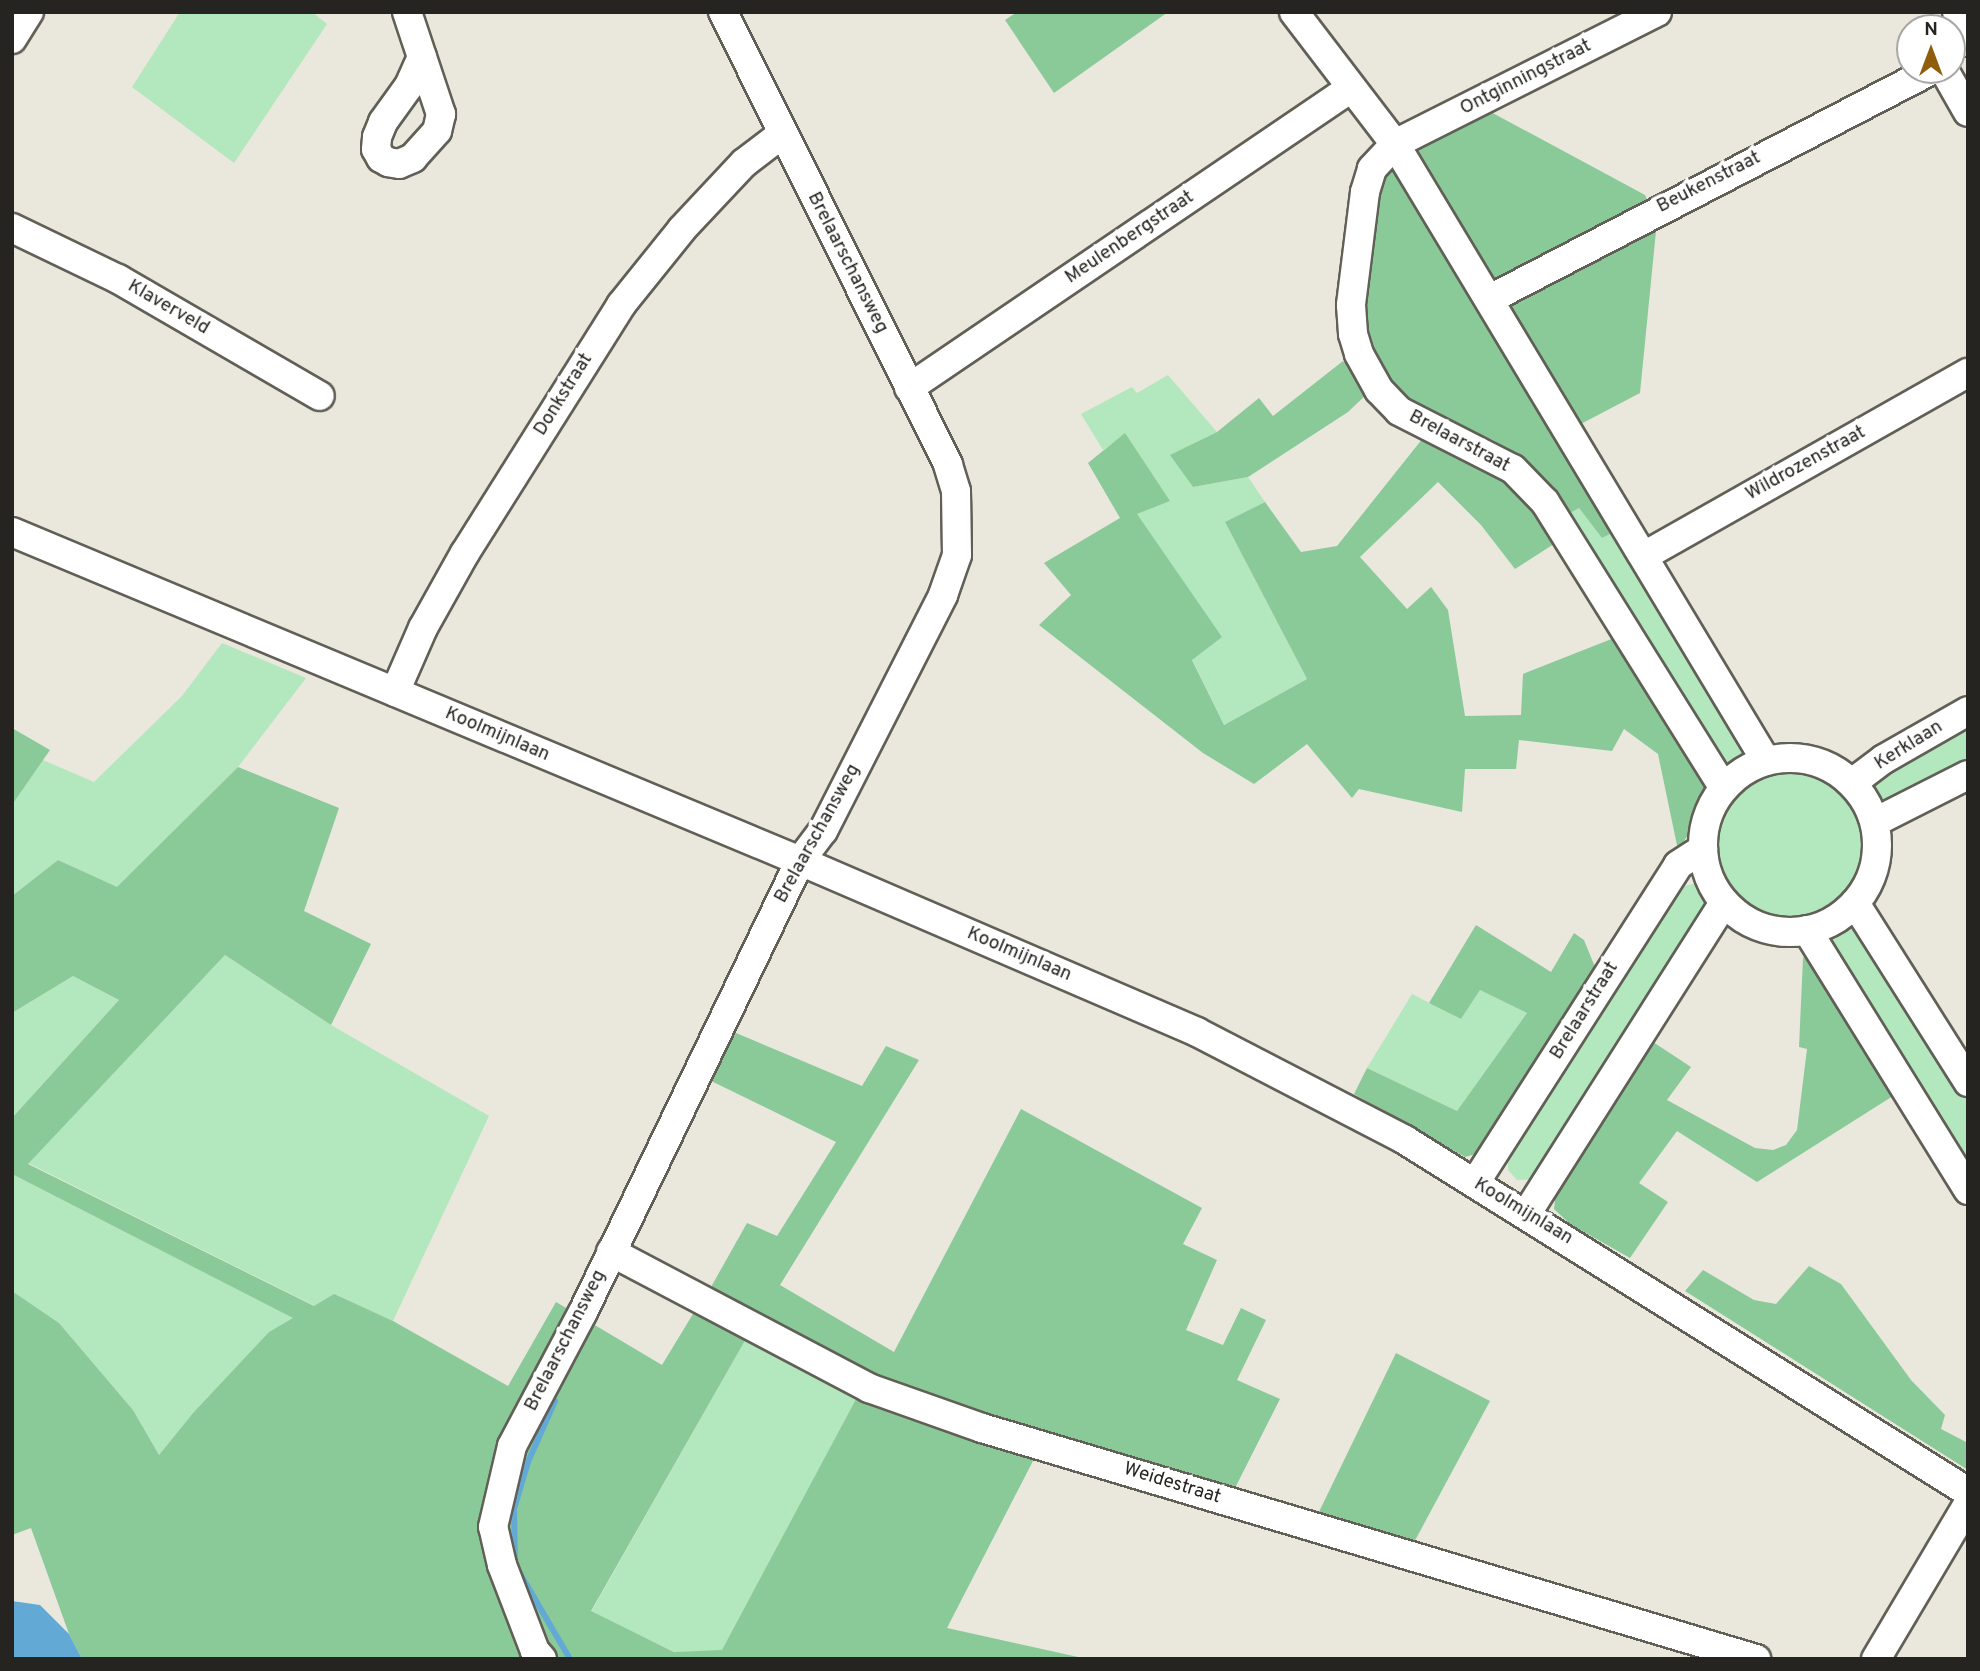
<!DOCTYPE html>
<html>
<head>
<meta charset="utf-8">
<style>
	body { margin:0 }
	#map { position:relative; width:1980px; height:1671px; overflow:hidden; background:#eae7dd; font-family:Overpass,sans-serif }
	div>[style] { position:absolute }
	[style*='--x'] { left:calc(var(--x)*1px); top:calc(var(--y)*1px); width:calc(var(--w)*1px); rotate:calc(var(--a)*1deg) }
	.green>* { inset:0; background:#b3e7bd }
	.round { border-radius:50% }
	.forest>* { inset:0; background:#8aca98 }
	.water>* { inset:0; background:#62aad5 }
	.stream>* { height:6px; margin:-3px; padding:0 3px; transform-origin:3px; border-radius:3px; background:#62aad5 }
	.roads { filter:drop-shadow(2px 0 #615f56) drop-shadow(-2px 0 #615f56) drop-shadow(0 2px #615f56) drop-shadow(0 -2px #615f56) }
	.minor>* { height:28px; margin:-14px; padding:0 14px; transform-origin:14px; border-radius:14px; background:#fff }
	.minor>.ring { margin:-14px; padding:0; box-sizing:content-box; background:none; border:28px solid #fff; border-radius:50% }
	span { translate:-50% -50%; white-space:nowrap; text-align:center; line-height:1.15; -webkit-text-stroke:7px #fff; paint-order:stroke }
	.street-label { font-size:19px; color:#252421 }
	.frame { position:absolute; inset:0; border:14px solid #252421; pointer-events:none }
	.north { position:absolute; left:1896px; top:14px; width:70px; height:70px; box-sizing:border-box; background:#fff; border:2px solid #a8a7a6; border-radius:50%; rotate:0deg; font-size:19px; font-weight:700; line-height:28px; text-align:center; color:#252421 }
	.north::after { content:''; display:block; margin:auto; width:24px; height:32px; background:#8f5d0c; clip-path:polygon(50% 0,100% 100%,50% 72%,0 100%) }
</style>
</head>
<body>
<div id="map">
	<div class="green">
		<i style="clip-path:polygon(180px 12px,312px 12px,327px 24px,234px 163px,132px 87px)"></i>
		<i style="clip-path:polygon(1168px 375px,1217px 432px,1171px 455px,1193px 487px,1248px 477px,1265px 502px,1225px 522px,1307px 679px,1224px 725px,1192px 659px,1221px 636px,1136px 514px,1169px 501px,1125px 434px,1103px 450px,1081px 414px,1132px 387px,1137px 393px)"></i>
		<i style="clip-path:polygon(1579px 508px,1602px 538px,1616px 531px,1749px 755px,1748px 763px,1739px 771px,1728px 772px,1565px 516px)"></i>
		<i style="clip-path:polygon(222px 643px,306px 678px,238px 767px,117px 888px,58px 860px,12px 896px,12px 805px,43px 760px,94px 782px,182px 696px)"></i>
		<i style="clip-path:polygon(1968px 724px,1968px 768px,1882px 808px,1876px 802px,1873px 783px,1880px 775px)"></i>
		<i class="round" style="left:1717px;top:773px;width:150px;height:150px"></i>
		<i style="clip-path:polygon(1693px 884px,1704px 886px,1711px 901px,1537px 1179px,1517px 1180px,1508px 1170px,1508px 1159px,1678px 892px,1684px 886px)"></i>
		<i style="clip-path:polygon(1851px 926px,1862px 931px,1968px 1101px,1968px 1171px,1830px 943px,1834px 930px)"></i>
		<i style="clip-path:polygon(225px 955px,331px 1025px,489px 1116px,393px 1321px,334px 1295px,315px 1306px,28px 1163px)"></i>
		<i style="clip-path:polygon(73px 976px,119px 1000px,12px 1118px,12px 1013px)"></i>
		<i style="clip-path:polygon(1480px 990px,1527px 1013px,1457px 1111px,1367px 1068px,1412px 994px,1461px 1019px)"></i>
		<i style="clip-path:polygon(12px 1174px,294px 1318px,269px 1332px,193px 1413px,159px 1455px,133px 1410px,59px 1323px,12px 1291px)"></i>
		<i style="clip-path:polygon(747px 1337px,856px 1399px,722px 1651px,675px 1652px,591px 1612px)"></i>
	</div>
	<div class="forest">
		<i style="clip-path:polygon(1017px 12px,1168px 12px,1054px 93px,1005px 20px)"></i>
		<i style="clip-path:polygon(1489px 111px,1645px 195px,1657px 221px,1640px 393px,1554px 438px,1616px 531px,1602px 538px,1579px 508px,1565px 516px,1546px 481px,1516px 455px,1493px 440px,1420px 409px,1397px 393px,1384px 376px,1368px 328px,1363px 299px,1378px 184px,1400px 160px)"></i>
		<i style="clip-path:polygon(1343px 361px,1369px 392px,1348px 412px,1248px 477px,1193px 487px,1170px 455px,1217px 432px,1259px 398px,1273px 416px)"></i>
		<i style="clip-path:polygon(1125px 433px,1170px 501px,1137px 514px,1222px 637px,1192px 660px,1224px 725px,1307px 679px,1225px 522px,1265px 502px,1301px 552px,1337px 546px,1423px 438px,1501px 475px,1533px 505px,1557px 542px,1515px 569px,1481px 525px,1438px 482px,1360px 557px,1407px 609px,1431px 587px,1448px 610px,1465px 716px,1521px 715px,1523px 674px,1619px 636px,1703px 775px,1708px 791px,1705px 810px,1678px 850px,1658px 754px,1624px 729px,1612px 751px,1519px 740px,1516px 769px,1465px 769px,1462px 812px,1359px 789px,1352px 798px,1307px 744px,1254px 784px,1203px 753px,1039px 625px,1071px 595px,1044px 563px,1120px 518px,1088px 463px)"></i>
		<i style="clip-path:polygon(12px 728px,50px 750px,12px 805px)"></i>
		<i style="clip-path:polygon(238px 767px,339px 808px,304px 911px,371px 944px,331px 1025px,225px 955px,28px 1164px,314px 1306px,334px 1294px,393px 1321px,508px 1386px,556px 1302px,662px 1365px,696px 1309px,747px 1337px,591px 1611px,674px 1652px,722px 1650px,856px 1399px,1034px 1459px,947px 1628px,1087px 1659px,82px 1659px,69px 1634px,31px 1528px,12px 1535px,12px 1291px,59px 1323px,133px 1410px,159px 1455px,193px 1413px,269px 1332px,293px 1318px,12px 1174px,12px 1118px,119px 1000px,73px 976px,12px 1013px,12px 896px,58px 860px,117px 887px)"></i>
		<i style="clip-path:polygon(1476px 925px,1551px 972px,1574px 933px,1584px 940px,1597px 972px,1490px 1145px,1476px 1154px,1465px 1157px,1354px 1094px,1367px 1068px,1457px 1111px,1527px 1013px,1480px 990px,1461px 1019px,1429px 1003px)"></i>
		<i style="clip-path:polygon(1806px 955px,1817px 962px,1893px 1096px,1757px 1182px,1677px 1131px,1639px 1183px,1668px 1202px,1630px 1258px,1570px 1224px,1554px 1209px,1557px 1183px,1650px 1040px,1691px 1067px,1667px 1100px,1755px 1148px,1773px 1150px,1786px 1145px,1797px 1130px,1807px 1049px,1799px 1047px,1803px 958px)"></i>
		<i style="clip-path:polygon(729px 1030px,862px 1086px,886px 1046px,919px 1060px,780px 1285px,894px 1352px,1021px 1109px,1202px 1208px,1183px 1244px,1217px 1260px,1186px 1330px,1223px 1345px,1241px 1308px,1266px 1320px,1237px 1380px,1280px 1399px,1233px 1492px,990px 1418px,879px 1378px,711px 1287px,747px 1223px,777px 1236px,836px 1142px,705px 1078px)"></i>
		<i style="clip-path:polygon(1809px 1266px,1841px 1284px,1911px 1380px,1945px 1415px,1941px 1429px,1968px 1443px,1968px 1470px,1685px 1291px,1703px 1270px,1754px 1300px,1776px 1304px)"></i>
		<i style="clip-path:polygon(1396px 1353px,1490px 1401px,1411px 1548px,1316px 1518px)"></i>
	</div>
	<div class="water">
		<i style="clip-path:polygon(12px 1601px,40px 1605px,69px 1634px,82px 1659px,12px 1659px)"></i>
	</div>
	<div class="stream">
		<i style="--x:555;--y:1401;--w:67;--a:113.9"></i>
		<i style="--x:528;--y:1462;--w:49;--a:106.6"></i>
		<i style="--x:514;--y:1509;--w:56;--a:89"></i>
		<i style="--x:515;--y:1565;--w:109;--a:59.7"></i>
	</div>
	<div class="roads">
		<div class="minor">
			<i style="--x:407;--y:12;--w:108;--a:71.6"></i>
			<i style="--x:441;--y:114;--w:17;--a:103"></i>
			<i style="--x:437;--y:131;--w:36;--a:132"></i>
			<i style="--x:413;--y:158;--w:15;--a:157"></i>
			<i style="--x:399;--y:164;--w:11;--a:-170"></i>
			<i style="--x:388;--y:162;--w:8;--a:-150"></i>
			<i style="--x:381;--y:158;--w:10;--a:-119"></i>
			<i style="--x:376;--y:149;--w:12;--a:-85"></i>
			<i style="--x:377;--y:137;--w:16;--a:-68"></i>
			<i style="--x:383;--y:122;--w:44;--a:-54.2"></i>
			<i style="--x:409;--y:86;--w:32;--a:-66"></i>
			<i style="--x:1294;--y:12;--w:166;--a:52.6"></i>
			<i style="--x:1395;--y:144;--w:720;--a:58.98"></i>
			<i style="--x:1657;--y:12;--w:293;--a:153.3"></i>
			<i style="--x:1395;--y:144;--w:34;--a:133"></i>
			<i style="--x:1372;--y:169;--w:24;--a:107"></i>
			<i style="--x:1365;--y:192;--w:114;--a:97.1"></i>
			<i style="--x:1351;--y:305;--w:29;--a:86"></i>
			<i style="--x:1353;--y:334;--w:21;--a:73"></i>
			<i style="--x:1359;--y:354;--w:41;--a:60.9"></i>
			<i style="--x:1379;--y:390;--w:29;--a:46"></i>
			<i style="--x:1399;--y:411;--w:128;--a:27"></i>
			<i style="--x:1513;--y:469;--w:46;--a:45.9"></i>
			<i style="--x:1545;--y:502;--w:337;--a:58"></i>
			<i style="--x:1957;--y:12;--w:32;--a:70"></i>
			<i style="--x:12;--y:39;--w:32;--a:-58"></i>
			<i style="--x:1944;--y:70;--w:48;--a:60.3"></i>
			<i style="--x:12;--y:228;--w:118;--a:25.7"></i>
			<i style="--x:118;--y:279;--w:233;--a:30.1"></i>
			<i style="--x:1490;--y:299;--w:497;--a:-27.4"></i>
			<i style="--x:909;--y:388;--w:534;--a:-34.17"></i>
			<i style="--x:12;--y:532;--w:854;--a:22.66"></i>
			<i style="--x:800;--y:861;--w:432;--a:23.3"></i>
			<i style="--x:1197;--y:1032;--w:234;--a:27.4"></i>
			<i style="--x:1405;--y:1140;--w:664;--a:32.01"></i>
			<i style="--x:1644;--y:556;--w:372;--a:-29.5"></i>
			<i style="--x:395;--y:692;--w:70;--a:-66.4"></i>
			<i style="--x:423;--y:628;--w:86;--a:-60.8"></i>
			<i style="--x:465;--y:553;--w:293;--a:-57.8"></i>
			<i style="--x:621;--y:305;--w:97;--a:-51.2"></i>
			<i style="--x:682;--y:229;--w:91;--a:-46.8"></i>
			<i style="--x:744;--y:163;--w:48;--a:-37.3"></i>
			<i class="ring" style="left:1703px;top:758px;width:146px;height:146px"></i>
			<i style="--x:1852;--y:783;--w:40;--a:-37"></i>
			<i style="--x:1884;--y:759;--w:97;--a:-29.7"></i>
			<i style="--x:1875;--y:822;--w:104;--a:-26.8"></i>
			<i style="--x:1855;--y:903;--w:212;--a:57.7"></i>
			<i style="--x:1807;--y:930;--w:306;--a:58.2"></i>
			<i style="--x:1475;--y:1183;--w:377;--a:-57.4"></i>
			<i style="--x:1678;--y:865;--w:30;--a:-33"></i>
			<i style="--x:1527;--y:1213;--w:368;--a:-57.6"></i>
			<i style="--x:611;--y:1252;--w:292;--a:27.8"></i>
			<i style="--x:869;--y:1388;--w:120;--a:19.5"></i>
			<i style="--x:982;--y:1428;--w:808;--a:16.62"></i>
			<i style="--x:542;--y:1659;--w:11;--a:-131"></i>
			<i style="--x:535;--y:1651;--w:92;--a:-111"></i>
			<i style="--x:502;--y:1565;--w:39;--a:-103"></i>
			<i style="--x:493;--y:1527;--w:83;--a:-76.8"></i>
			<i style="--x:512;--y:1446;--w:152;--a:-62.1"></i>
			<i style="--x:583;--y:1312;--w:500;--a:-64.31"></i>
			<i style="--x:800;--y:861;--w:38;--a:-53"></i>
			<i style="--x:823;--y:831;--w:265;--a:-63"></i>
			<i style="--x:943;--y:595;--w:42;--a:-70.7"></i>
			<i style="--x:957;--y:555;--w:64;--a:-90.9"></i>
			<i style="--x:956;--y:491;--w:28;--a:-107"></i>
			<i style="--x:948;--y:464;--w:505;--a:-116.46"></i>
			<i style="--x:1876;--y:1659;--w:180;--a:-59.3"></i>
		</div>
	</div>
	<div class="street-label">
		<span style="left:1526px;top:78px;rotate:-27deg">Ontginningstraat</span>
		<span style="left:1709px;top:183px;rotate:-27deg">Beukenstraat</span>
		<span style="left:1130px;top:238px;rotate:-34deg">Meulenbergstraat</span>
		<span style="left:847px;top:263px;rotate:63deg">Brelaarschansweg</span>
		<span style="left:168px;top:308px;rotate:30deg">Klaverveld</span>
		<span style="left:564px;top:395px;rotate:-58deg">Donkstraat</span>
		<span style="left:1459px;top:442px;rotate:28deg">Brelaarstraat</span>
		<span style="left:1806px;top:464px;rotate:-29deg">Wildrozenstraat</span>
		<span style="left:497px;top:735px;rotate:23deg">Koolmijnlaan</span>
		<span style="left:1909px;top:746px;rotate:-32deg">Kerklaan</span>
		<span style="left:818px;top:834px;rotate:-61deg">Brelaarschansweg</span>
		<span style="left:1019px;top:955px;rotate:23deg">Koolmijnlaan</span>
		<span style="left:1585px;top:1011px;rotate:-58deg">Brelaarstraat</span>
		<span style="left:1523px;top:1212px;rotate:31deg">Koolmijnlaan</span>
		<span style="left:566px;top:1341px;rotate:-63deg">Brelaarschansweg</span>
		<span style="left:1172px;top:1484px;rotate:17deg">Weidestraat</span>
	</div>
	<div class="frame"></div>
	<div class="north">N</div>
</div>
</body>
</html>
